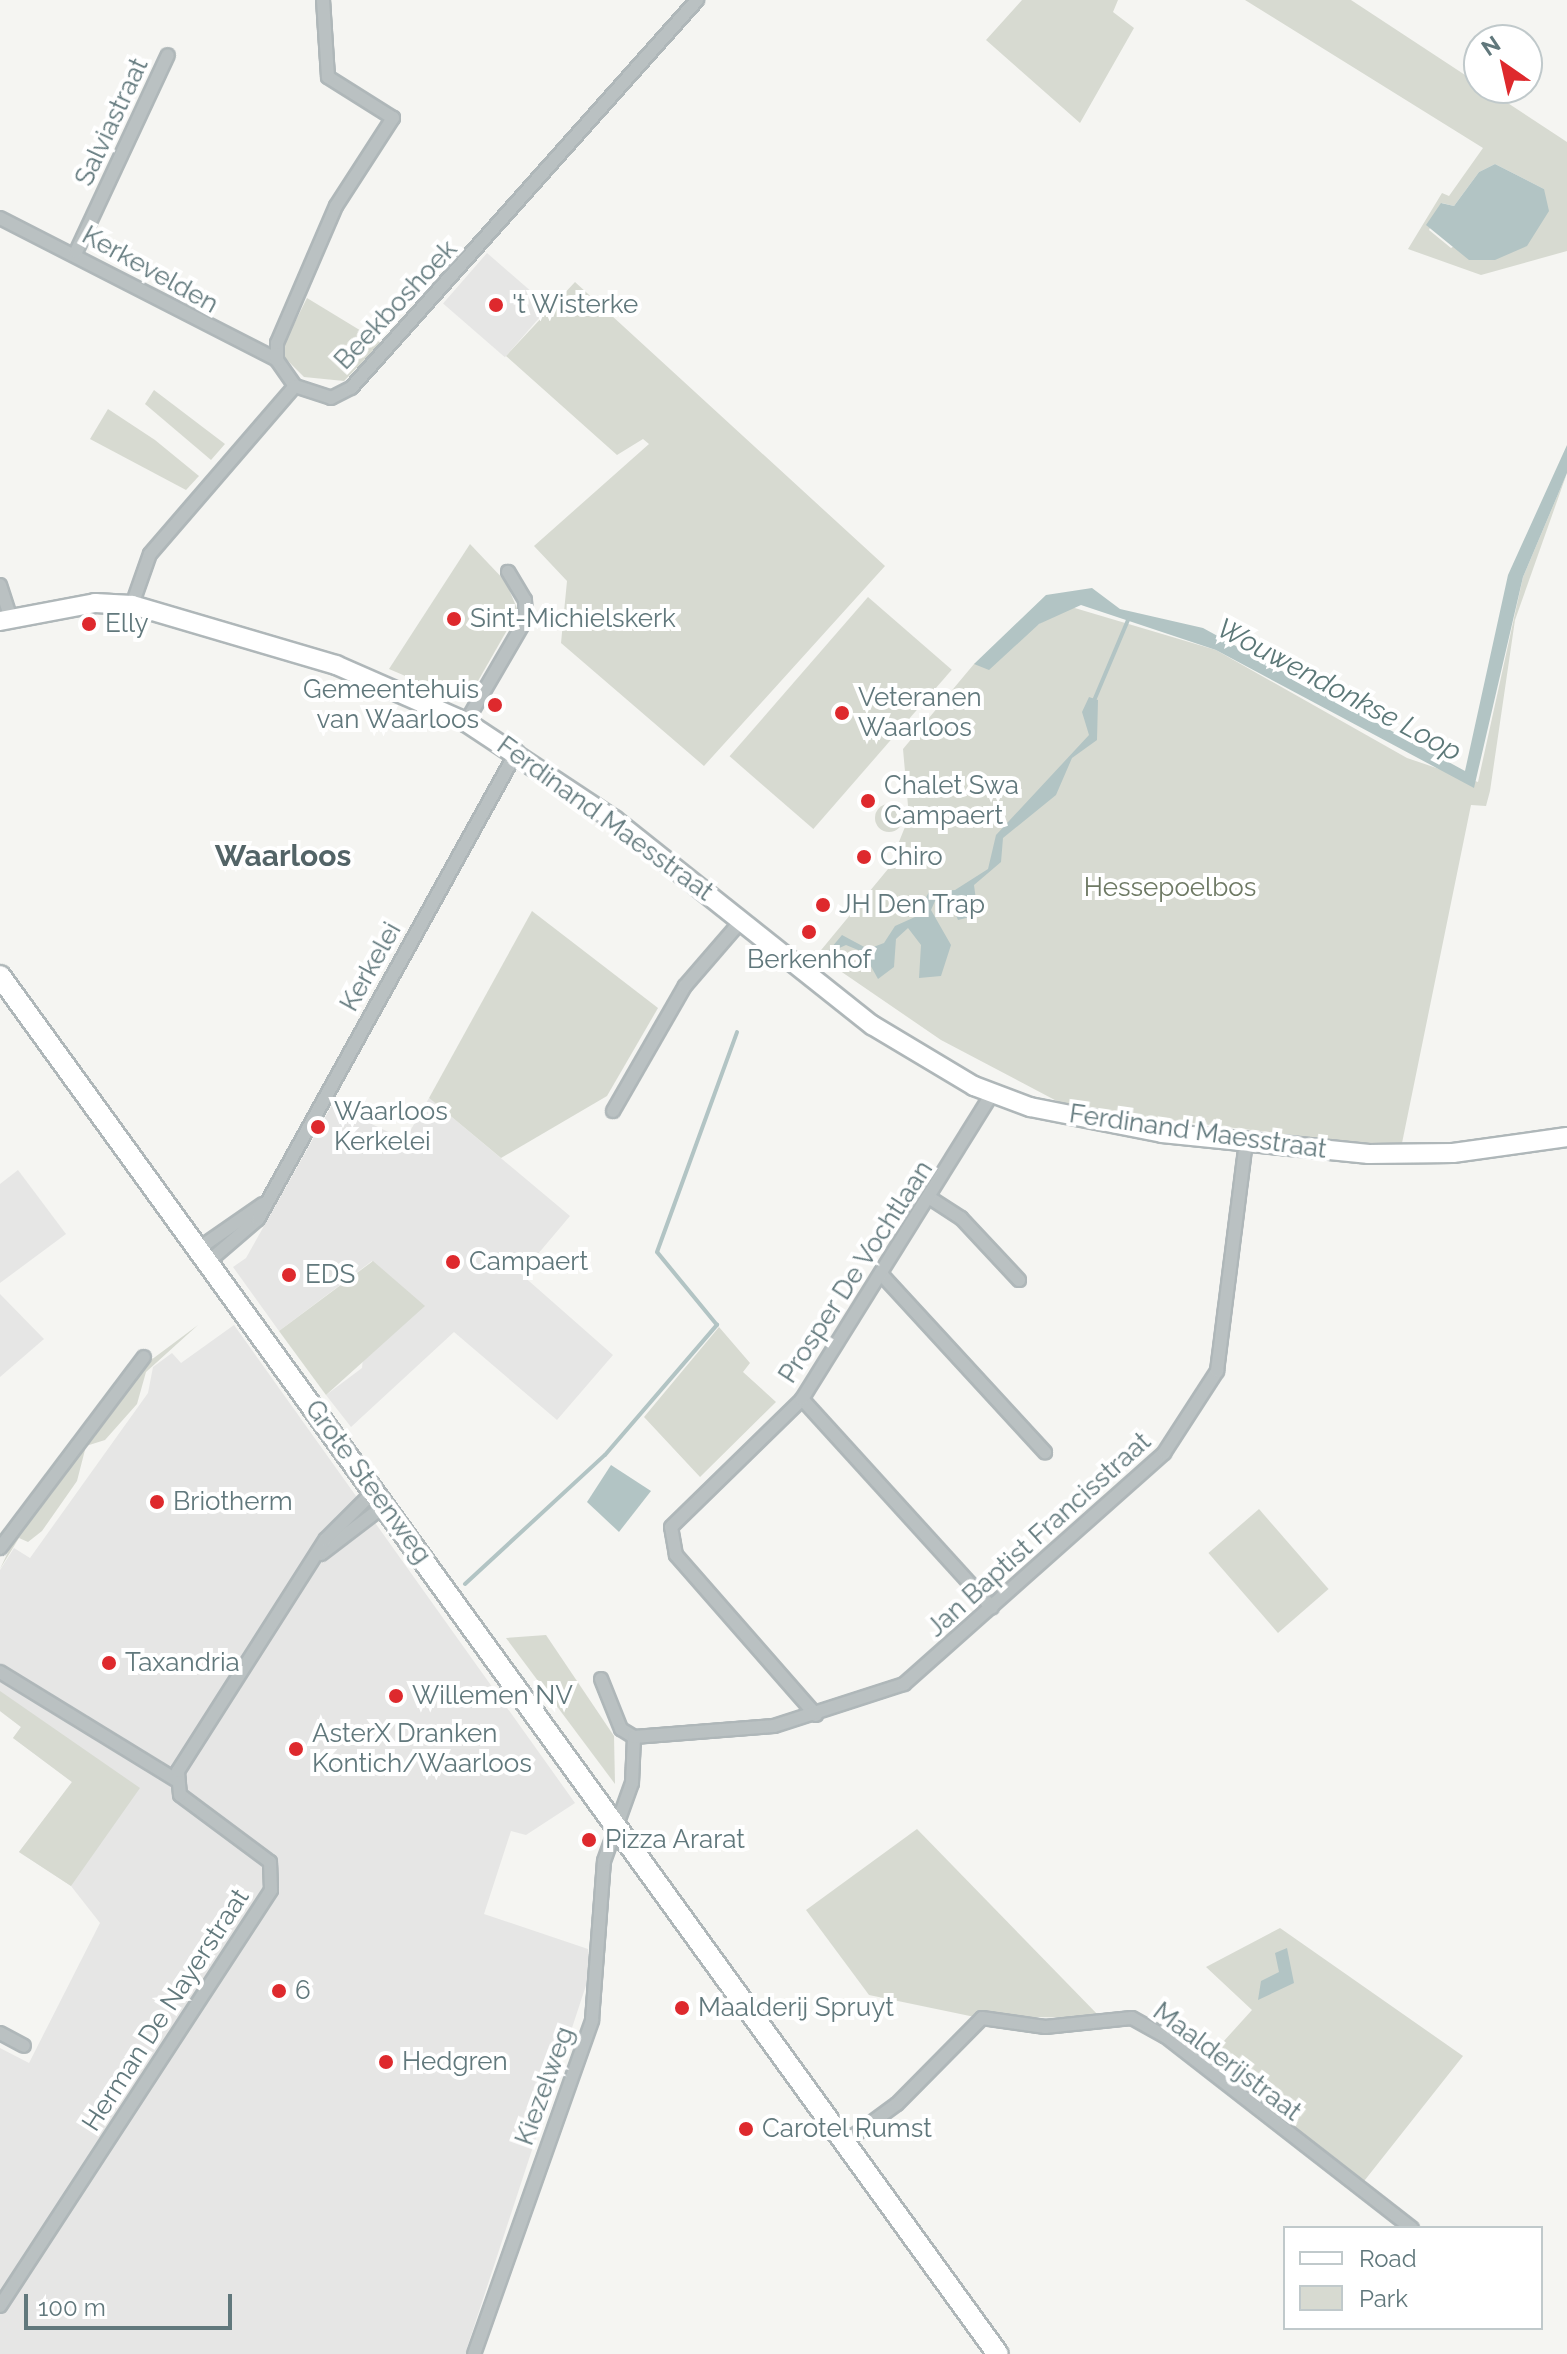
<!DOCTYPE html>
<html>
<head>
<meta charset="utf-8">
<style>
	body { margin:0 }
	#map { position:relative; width:1567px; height:2354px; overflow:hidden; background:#f5f5f2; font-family:Raleway,sans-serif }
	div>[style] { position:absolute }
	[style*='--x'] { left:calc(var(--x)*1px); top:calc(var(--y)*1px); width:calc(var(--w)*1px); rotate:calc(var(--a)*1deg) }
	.built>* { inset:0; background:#e6e6e5; transform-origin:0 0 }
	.green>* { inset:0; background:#d7dad1; transform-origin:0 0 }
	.round { border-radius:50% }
	.water>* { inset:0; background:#b2c4c4 }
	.stream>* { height:4px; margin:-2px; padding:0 2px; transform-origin:2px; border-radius:2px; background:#b2c4c4 }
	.roads { filter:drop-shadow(2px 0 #afb7b9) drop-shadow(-2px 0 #afb7b9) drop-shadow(0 2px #afb7b9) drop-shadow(0 -2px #afb7b9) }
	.street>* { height:12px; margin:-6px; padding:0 6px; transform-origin:6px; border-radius:6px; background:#bac1c2 }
	.secondary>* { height:18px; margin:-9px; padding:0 9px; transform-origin:9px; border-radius:9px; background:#fff }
	.primary>* { height:20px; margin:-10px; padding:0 10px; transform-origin:10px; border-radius:10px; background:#fff }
	.dots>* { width:22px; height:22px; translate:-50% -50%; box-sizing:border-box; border:4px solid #fff; border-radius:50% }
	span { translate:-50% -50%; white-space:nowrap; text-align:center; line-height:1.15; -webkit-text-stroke:8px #fff; paint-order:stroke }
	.street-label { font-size:26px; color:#61787c }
	.poi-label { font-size:26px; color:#61787c }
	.left { translate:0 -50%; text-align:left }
	.right { translate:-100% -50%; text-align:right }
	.park-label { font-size:26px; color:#6e7964 }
	.water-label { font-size:28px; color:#5c7878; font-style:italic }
	.quarter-label { font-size:30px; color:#536467; font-weight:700 }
	.legend { position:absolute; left:1283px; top:2226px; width:260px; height:104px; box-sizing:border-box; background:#fff; border:2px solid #c0c9cb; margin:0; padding:10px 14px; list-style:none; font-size:24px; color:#61787c }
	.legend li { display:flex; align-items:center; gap:16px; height:40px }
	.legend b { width:40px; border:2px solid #c0c9cb }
	.north { position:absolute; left:1463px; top:24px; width:80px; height:80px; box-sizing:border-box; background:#fff; border:2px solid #c0c9cb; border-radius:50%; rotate:326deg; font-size:22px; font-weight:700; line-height:32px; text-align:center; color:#61787c }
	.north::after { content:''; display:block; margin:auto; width:28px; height:36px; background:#de292d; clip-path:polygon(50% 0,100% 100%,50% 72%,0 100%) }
	.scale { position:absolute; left:24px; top:2294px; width:208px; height:36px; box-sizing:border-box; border:4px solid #61787c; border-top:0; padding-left:10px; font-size:24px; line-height:28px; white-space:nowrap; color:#61787c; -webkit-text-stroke:6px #fff; paint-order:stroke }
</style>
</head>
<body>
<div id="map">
	<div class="built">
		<i style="left:487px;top:253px;width:82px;height:67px;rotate:41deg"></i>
		<i style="clip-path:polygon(429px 1098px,570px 1216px,521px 1274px,613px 1355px,557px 1420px,454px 1332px,351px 1427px,326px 1395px,362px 1368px,372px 1261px,279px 1331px,233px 1267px,246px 1258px,332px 1105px,405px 1140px)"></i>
		<i style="clip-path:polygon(18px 1170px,66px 1234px,0 1283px,0 1184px)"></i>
		<i style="clip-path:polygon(0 1294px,44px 1339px,0 1377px)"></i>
		<i style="clip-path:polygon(234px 1325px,575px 1803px,526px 1835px,511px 1831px,484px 1914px,588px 1949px,591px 1970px,465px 2354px,0 2354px,0 2048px,29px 2063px,100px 1923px,71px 1886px,19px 1852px,72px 1782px,13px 1738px,21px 1727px,0 1711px,0 1570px,14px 1548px,30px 1558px,148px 1393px,153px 1367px,172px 1353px,181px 1363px)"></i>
	</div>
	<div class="green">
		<i style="clip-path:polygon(1022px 0,1118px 0,1113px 12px,1134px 28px,1080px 123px,986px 40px)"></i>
		<i style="clip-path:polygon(evenodd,1245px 0,1351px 0,1567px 142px,1567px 251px,1481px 275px,1408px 249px,1442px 193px,1449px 196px,1483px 148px,1245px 0,1495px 164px,1544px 189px,1451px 248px,1429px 230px,1442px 203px,1454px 206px,1479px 172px,1495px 164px)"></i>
		<i style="clip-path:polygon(575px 282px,885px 566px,704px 766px,561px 643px,567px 581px,534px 546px,649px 444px,643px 439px,617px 455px,506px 356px)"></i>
		<i style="clip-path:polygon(307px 298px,381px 343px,344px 381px,304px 377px,285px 358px,284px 344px)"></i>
		<i style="clip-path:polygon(154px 390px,225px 444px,211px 460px,145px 404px)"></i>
		<i style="clip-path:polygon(108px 409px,155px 440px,199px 476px,186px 490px,90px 439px)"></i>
		<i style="clip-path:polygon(1567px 473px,1515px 620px,1490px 791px,1486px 806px,1471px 805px,1401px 1148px,1070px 1108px,941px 1040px,817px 955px,888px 869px,909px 817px,903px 749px,974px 664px,1068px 606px,1216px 650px,1407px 758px,1478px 782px,1523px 577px)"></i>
		<i style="clip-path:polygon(470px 544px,506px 582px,518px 611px,466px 702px,389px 669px)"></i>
		<i style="left:868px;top:597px;width:111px;height:211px;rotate:41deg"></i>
		<i class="round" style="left:875px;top:804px;width:28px;height:28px"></i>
		<i style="clip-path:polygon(532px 911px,658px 1008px,607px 1096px,501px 1158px,429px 1098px)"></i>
		<i style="clip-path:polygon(373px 1261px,425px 1306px,326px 1395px,279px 1331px)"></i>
		<i style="clip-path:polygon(198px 1325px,146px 1372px,137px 1404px,105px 1440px,86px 1446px,77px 1481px,42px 1531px,28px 1542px,19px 1538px,0 1569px,17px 1533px,147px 1363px)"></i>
		<i style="clip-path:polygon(719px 1327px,750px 1363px,743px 1372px,776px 1402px,700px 1477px,644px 1417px)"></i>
		<i style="left:1259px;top:1509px;width:106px;height:67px;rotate:49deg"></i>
		<i style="clip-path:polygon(546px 1635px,614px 1736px,615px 1784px,506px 1638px)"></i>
		<i style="clip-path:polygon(0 1691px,140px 1788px,71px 1886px,19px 1852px,72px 1782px,13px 1738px,21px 1727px,0 1711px)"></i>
		<i style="clip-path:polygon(917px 1829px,1101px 2018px,970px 2016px,869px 1995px,806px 1910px)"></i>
		<i style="clip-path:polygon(1280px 1928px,1463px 2056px,1361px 2185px,1204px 2063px,1252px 2010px,1206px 1967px)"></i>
	</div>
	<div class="water">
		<i style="clip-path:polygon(1495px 164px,1544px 189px,1549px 211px,1527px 246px,1495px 260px,1469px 260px,1426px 225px,1441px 203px,1454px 206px,1479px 172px)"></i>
		<i style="clip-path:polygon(1567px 445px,1567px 473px,1523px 577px,1474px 788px,1216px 650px,1081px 605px,1039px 624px,989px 670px,974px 664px,1046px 595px,1092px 588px,1120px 609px,1203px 628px,1465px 771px,1508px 575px)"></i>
		<i style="clip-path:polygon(1089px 697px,1098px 700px,1097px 740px,1072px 758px,1056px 795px,1003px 838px,1001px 862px,974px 885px,978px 915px,958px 920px,948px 897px,935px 901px,931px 910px,951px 945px,941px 976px,919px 978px,921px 945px,908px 928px,896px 939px,894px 967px,878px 979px,863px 952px,846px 945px,826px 954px,842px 935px,868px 949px,884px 943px,895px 926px,915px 917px,929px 892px,955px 890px,988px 869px,996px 835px,1089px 735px,1082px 712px)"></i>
		<i style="clip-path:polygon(611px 1465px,651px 1491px,619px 1532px,587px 1502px)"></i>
		<i style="clip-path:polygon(1287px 1948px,1294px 1983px,1258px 2000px,1261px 1981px,1279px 1972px,1275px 1953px)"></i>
	</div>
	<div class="stream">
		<i style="--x:1093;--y:703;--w:90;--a:-67.1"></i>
		<i style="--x:465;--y:1584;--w:190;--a:-42.7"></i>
		<i style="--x:605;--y:1455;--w:172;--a:-49.3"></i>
		<i style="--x:717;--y:1325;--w:94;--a:-129.4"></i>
		<i style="--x:657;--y:1252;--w:234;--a:-70"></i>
	</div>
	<div class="roads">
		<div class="street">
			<i style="--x:0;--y:218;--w:311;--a:27.1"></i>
			<i style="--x:76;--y:252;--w:217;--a:-65"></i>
			<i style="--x:295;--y:386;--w:32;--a:-125"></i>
			<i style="--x:277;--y:360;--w:17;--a:-90"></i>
			<i style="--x:277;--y:343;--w:149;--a:-66.7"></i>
			<i style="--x:336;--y:206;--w:105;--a:-57.1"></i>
			<i style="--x:393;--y:118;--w:77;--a:-147.8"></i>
			<i style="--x:328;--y:77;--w:77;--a:-93.7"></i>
			<i style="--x:0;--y:585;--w:36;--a:72"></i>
			<i style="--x:132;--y:605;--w:54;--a:-70.6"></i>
			<i style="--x:150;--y:554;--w:222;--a:-49.2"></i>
			<i style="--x:295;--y:386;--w:38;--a:18"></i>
			<i style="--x:331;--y:398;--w:22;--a:-27"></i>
			<i style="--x:351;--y:388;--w:520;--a:-48.27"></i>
			<i style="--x:466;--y:722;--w:119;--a:-59.8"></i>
			<i style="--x:526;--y:619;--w:19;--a:-93"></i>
			<i style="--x:525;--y:600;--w:33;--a:-121"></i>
			<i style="--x:613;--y:1111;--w:144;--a:-60.1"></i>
			<i style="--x:685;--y:986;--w:87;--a:-49.2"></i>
			<i style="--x:930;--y:1198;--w:37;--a:33"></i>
			<i style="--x:961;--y:1218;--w:85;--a:46.9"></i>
			<i style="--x:198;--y:1249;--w:79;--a:-34.7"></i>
			<i style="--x:208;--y:1262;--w:66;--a:-40.7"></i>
			<i style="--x:258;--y:1219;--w:535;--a:-61.04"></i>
			<i style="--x:882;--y:1275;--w:241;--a:47.4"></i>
			<i style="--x:802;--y:1399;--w:282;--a:47.7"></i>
			<i style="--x:0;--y:1548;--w:239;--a:-53"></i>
			<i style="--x:321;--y:1554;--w:79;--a:-37.3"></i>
			<i style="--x:0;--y:1672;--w:206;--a:31.5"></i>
			<i style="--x:601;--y:1679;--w:54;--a:68.2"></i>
			<i style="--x:621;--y:1729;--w:15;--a:32"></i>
			<i style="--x:816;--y:1715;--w:213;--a:-131.2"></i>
			<i style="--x:676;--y:1555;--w:28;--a:-100"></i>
			<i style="--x:671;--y:1527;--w:183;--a:-44.3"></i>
			<i style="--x:802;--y:1399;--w:359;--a:-58.1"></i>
			<i style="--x:0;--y:2033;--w:27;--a:28"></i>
			<i style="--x:845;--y:2142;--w:64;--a:-36.2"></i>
			<i style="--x:897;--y:2104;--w:121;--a:-45.3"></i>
			<i style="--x:982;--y:2018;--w:64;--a:8.1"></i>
			<i style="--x:1045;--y:2027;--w:87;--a:-5.9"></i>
			<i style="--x:1132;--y:2018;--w:38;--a:29"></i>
			<i style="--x:1165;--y:2036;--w:313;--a:37.9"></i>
			<i style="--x:0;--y:2306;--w:496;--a:-56.9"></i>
			<i style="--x:271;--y:1890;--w:28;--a:-92"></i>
			<i style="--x:270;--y:1862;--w:112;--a:-143.3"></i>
			<i style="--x:180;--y:1795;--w:24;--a:-95"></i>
			<i style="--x:178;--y:1771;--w:275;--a:-57.5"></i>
			<i style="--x:326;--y:1539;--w:68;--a:-45"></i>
			<i style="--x:474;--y:2354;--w:354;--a:-70.5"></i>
			<i style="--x:592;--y:2020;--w:159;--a:-85.7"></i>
			<i style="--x:604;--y:1861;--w:83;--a:-70.3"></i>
			<i style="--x:632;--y:1783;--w:46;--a:-87.5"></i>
			<i style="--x:634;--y:1737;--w:140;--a:-4.5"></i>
			<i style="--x:774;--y:1726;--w:137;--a:-17.9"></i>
			<i style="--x:904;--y:1684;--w:348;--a:-41.6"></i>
			<i style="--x:1164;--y:1453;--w:98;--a:-57.1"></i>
			<i style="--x:1217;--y:1371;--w:231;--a:-82.8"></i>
		</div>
		<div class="secondary">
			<i style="--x:0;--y:621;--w:97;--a:-10.7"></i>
			<i style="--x:95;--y:603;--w:37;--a:3"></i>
			<i style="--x:132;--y:605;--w:213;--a:16.4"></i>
			<i style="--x:336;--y:665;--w:142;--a:23.7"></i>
			<i style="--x:466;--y:722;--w:178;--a:33.5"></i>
			<i style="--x:614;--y:820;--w:330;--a:38.5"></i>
			<i style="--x:872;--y:1025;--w:119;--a:30.9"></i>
			<i style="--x:974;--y:1086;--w:60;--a:20.6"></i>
			<i style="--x:1030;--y:1107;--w:135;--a:11.1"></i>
			<i style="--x:1162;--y:1133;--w:208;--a:5.8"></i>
			<i style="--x:1369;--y:1154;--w:84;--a:-0.7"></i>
			<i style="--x:1453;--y:1153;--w:115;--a:-8"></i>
		</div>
		<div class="primary">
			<i style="--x:0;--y:976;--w:1701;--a:54.09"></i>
		</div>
	</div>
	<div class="dots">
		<i style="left:496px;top:305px;background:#de292d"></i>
		<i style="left:454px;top:619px;background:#de292d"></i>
		<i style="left:89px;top:624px;background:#de292d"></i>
		<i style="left:495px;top:705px;background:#de292d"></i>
		<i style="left:842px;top:713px;background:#de292d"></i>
		<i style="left:868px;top:801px;background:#de292d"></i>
		<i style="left:864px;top:857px;background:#de292d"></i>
		<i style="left:823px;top:905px;background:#de292d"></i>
		<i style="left:809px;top:932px;background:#de292d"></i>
		<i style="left:318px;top:1127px;background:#de292d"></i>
		<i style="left:453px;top:1262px;background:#de292d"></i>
		<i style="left:289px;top:1275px;background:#de292d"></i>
		<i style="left:157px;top:1502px;background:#de292d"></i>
		<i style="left:109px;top:1663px;background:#de292d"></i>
		<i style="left:396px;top:1696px;background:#de292d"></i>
		<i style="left:296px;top:1749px;background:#de292d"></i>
		<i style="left:589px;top:1840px;background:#de292d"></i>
		<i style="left:279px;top:1991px;background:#de292d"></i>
		<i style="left:682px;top:2008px;background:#de292d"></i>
		<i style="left:386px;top:2062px;background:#de292d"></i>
		<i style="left:746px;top:2129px;background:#de292d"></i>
	</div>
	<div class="street-label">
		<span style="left:112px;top:122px;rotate:-65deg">Salviastraat</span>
		<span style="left:150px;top:270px;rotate:29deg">Kerkevelden</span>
		<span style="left:396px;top:305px;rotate:-47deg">Beekboshoek</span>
		<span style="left:605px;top:819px;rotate:36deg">Ferdinand Maesstraat</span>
		<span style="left:371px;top:967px;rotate:-61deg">Kerkelei</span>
		<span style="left:1198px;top:1132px;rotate:8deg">Ferdinand Maesstraat</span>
		<span style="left:856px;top:1272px;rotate:-57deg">Prosper De Vochtlaan</span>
		<span style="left:368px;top:1482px;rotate:54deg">Grote Steenweg</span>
		<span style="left:1039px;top:1535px;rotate:-42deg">Jan Baptist Francisstraat</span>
		<span style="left:166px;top:2010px;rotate:-57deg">Herman De Nayerstraat</span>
		<span style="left:1227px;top:2062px;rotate:37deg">Maalderijstraat</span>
		<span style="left:545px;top:2086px;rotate:-70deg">Kiezelweg</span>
	</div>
	<div class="poi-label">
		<span class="left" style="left:512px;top:305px">'t Wisterke</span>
		<span class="left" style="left:470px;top:619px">Sint-Michielskerk</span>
		<span class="left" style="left:105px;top:624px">Elly</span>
		<span class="right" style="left:479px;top:705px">Gemeentehuis<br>van Waarloos</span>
		<span class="left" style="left:858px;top:713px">Veteranen<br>Waarloos</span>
		<span class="left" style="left:884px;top:801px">Chalet Swa<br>Campaert</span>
		<span class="left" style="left:880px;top:857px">Chiro</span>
		<span class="left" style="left:839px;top:905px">JH Den Trap</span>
		<span style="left:809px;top:960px">Berkenhof</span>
		<span class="left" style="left:334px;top:1127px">Waarloos<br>Kerkelei</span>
		<span class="left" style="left:469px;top:1262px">Campaert</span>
		<span class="left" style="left:305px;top:1275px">EDS</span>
		<span class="left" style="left:173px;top:1502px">Briotherm</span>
		<span class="left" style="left:125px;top:1663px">Taxandria</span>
		<span class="left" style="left:412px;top:1696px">Willemen NV</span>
		<span class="left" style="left:312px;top:1749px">AsterX Dranken<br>Kontich/Waarloos</span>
		<span class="left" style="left:605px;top:1840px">Pizza Ararat</span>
		<span class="left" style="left:295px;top:1991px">6</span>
		<span class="left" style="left:698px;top:2008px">Maalderij Spruyt</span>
		<span class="left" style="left:402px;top:2062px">Hedgren</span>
		<span class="left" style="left:762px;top:2129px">Carotel Rumst</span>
	</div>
	<div class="park-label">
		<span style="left:1170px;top:888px">Hessepoelbos</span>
	</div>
	<div class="water-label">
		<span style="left:1339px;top:690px;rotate:28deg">Wouwendonkse Loop</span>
	</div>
	<div class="quarter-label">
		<span style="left:283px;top:856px">Waarloos</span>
	</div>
	<ul class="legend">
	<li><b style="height:10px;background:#fff"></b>Road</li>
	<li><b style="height:22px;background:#d7dad1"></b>Park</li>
	</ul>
	<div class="north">N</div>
	<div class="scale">100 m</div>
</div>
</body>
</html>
